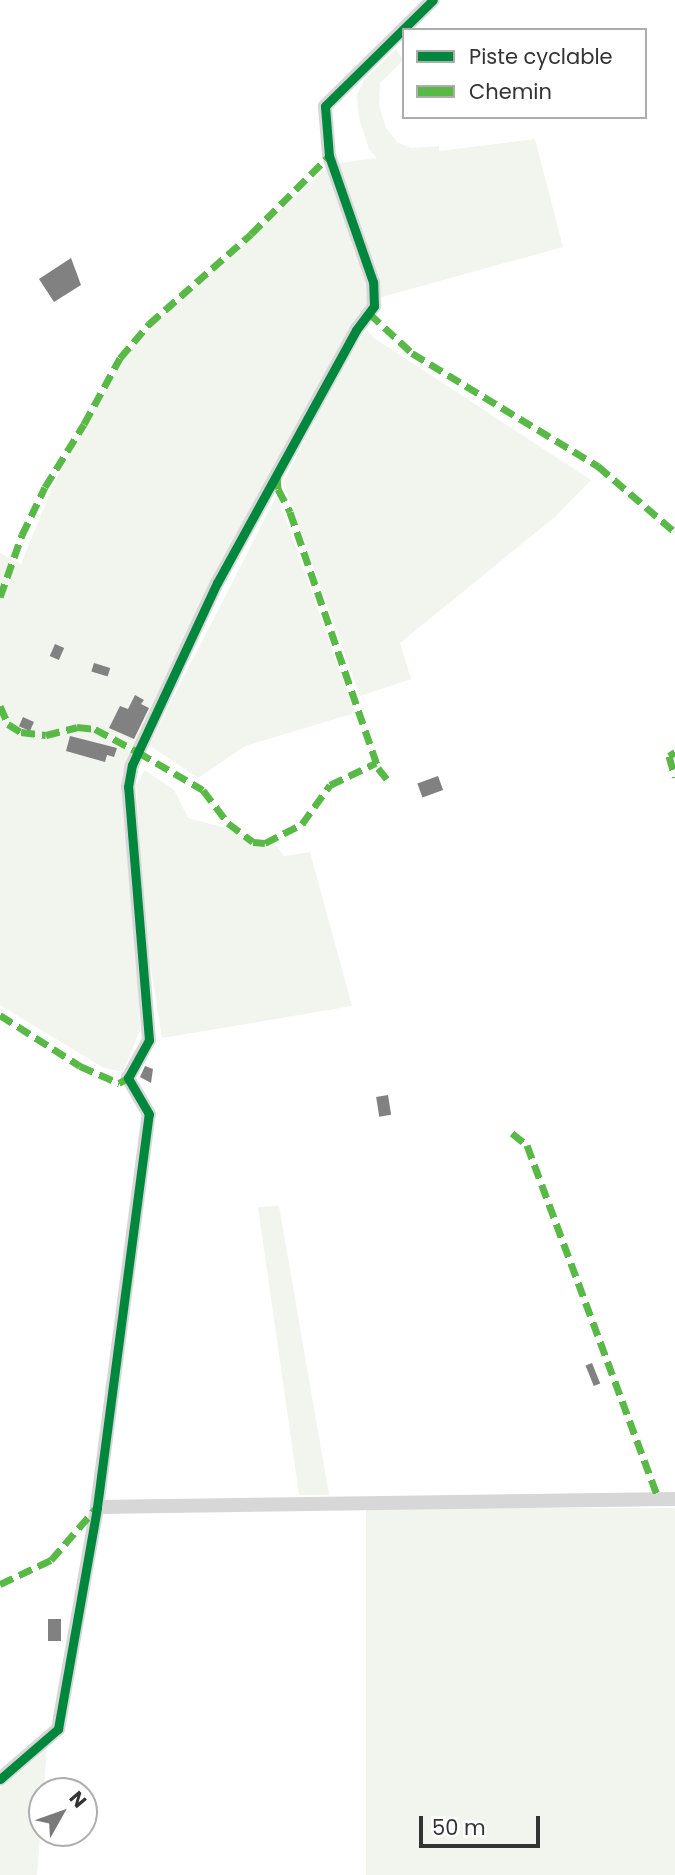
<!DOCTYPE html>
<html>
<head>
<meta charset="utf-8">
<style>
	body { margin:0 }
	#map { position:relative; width:675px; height:1875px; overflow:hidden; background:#fff; font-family:Poppins,sans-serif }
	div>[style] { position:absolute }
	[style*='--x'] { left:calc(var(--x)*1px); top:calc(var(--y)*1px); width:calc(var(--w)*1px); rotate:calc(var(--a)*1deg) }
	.green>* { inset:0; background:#f1f5ed; transform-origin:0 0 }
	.building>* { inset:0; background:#818181; transform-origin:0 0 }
	.minor>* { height:14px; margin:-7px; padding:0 7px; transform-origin:7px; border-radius:7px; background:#d7d7d7 }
	.quiet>* { height:7px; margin-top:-3.5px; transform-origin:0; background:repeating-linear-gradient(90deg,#58b947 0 14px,transparent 0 21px) }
	.cycleway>* { height:9px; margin:-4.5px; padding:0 4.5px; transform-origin:4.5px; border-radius:4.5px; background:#00873e }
	span { translate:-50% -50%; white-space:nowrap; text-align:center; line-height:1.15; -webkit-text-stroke:7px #fff; paint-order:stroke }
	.legend { position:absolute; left:402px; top:28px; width:245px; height:91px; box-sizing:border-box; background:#fff; border:2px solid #adadad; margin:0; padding:9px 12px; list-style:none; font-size:21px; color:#333 }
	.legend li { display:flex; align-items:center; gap:14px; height:35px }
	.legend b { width:35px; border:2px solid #adadad }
	.north { position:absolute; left:28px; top:1777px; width:70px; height:70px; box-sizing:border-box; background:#fff; border:2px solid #adadad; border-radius:50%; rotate:50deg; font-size:19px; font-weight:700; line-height:28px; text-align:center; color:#333 }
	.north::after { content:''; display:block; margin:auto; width:24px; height:32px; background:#7a7a7a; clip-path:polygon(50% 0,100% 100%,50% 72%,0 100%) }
	.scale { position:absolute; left:419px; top:1816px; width:121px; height:32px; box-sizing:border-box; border:4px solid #333; border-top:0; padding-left:9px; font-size:21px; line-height:24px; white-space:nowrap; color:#333; -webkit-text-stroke:5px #fff; paint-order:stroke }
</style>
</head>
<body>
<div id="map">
	<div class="green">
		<i style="clip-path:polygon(396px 49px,403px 60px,380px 83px,379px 105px,386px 128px,398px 143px,412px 148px,439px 146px,439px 151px,535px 139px,563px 247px,378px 298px,364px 306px,350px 326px,122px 774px,123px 815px,135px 919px,140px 1030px,123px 1072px,104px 1068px,0 1005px,0 553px,21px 564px,54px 483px,122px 360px,161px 316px,332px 164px,377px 158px,369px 149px,359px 118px,357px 95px,364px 80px)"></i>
		<i style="clip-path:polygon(366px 329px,374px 338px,591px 480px,556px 516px,400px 643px,411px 679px,360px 696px,283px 483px,337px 377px)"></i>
		<i style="clip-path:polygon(277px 495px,355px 713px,245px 746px,198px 778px,149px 745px)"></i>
		<i style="clip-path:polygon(145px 770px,174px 790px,188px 818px,233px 830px,253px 840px,274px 843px,284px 856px,310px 852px,352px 1006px,162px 1038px,146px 936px,136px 784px)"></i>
		<i style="clip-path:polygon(279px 1206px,329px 1495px,299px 1495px,258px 1207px)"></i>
		<i style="left:366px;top:1508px;width:309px;height:367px"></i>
		<i style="clip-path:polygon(47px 1748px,37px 1875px,0 1875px,0 1788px)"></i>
	</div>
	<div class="building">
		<i style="clip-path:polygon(71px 258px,81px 285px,54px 302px,39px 279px)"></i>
		<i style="left:55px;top:644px;width:10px;height:13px;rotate:24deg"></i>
		<i style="left:94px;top:663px;width:17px;height:9px;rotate:17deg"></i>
		<i style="clip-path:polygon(135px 695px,144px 700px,141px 704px,149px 708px,134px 739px,109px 728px,120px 706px,128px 709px)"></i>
		<i style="left:23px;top:717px;width:12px;height:10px;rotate:24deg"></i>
		<i style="clip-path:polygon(70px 736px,117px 748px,114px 757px,107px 755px,105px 762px,66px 751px)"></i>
		<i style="left:438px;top:776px;width:15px;height:22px;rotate:70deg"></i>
		<i style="clip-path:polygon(145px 1066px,153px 1069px,151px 1083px,140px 1077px)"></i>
		<i style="left:388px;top:1095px;width:20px;height:12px;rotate:81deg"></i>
		<i style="left:592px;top:1363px;width:22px;height:7px;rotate:68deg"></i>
		<i style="left:48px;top:1619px;width:13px;height:22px"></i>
	</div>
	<div class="minor">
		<i style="--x:97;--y:1507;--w:578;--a:-0.79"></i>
		<i style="--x:0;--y:1779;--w:77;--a:-40.8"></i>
		<i style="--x:58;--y:1729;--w:225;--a:-80"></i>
		<i style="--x:97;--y:1507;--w:396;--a:-82.5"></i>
		<i style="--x:149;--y:1114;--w:42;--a:-120.3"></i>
		<i style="--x:128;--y:1078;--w:43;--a:-61.1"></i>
		<i style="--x:149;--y:1040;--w:254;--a:-94.7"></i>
		<i style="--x:128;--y:787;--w:22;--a:-80"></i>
		<i style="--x:132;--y:765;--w:201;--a:-65"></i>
		<i style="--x:217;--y:583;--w:289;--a:-61.2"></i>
		<i style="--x:356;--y:330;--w:30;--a:-53"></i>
		<i style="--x:374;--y:306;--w:24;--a:-92"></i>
		<i style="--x:373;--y:282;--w:133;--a:-109.2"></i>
		<i style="--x:329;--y:156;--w:50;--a:-94.6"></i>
		<i style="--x:325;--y:106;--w:151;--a:-44.5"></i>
	</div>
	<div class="quiet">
		<i style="--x:369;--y:313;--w:59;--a:42.9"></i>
		<i style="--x:412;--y:353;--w:218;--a:31.3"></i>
		<i style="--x:598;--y:466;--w:101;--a:40.6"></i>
		<i style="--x:277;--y:475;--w:14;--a:86"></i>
		<i style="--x:278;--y:489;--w:26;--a:62"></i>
		<i style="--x:290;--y:512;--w:271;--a:71"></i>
		<i style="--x:378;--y:768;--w:14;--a:51"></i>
		<i style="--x:0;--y:597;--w:66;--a:-70.5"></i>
		<i style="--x:22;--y:535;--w:53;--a:-64.4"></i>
		<i style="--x:45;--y:487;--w:74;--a:-58.2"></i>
		<i style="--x:84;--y:424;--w:75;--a:-61.4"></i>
		<i style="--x:120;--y:358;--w:45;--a:-49.5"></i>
		<i style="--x:149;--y:324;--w:136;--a:-41.4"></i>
		<i style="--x:251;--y:234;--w:110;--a:-45"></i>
		<i style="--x:0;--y:706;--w:20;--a:66"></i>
		<i style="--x:8;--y:724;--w:15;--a:32"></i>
		<i style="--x:21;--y:732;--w:25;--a:7"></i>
		<i style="--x:46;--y:735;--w:32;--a:-14"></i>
		<i style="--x:77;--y:727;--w:18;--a:6"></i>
		<i style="--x:95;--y:729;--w:49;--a:28.1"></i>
		<i style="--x:138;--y:752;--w:75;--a:30.3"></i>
		<i style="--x:203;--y:790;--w:41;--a:52.9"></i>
		<i style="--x:228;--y:823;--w:31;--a:37"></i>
		<i style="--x:253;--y:842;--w:12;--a:5"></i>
		<i style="--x:265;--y:843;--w:42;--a:-27.2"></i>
		<i style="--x:302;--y:824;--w:48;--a:-54.3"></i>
		<i style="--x:330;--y:785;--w:51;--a:-25.6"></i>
		<i style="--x:675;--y:752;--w:7;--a:146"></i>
		<i style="--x:669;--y:756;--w:22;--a:74"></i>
		<i style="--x:0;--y:1015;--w:95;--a:32.5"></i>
		<i style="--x:80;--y:1066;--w:43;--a:23.6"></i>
		<i style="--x:119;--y:1083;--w:10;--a:-29"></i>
		<i style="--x:512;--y:1133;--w:19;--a:39"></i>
		<i style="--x:527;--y:1145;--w:376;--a:69.6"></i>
		<i style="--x:0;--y:1584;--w:56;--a:-25.2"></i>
		<i style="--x:51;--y:1560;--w:69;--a:-49.1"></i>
	</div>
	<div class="cycleway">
		<i style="--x:0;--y:1779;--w:77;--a:-40.8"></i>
		<i style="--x:58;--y:1729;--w:225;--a:-80"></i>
		<i style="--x:97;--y:1507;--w:396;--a:-82.5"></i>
		<i style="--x:149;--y:1114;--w:42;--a:-120.3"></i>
		<i style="--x:128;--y:1078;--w:43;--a:-61.1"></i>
		<i style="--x:149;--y:1040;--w:254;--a:-94.7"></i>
		<i style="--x:128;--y:787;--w:22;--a:-80"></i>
		<i style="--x:132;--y:765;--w:201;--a:-65"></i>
		<i style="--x:217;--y:583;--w:289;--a:-61.2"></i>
		<i style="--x:356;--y:330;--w:30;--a:-53"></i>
		<i style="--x:374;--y:306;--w:24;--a:-92"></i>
		<i style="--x:373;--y:282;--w:133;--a:-109.2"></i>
		<i style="--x:329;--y:156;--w:50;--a:-94.6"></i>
		<i style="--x:325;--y:106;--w:151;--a:-44.5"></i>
	</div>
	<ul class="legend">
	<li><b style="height:9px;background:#00873e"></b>Piste cyclable</li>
	<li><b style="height:9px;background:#58b947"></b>Chemin</li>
	</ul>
	<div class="north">N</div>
	<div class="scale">50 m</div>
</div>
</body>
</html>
